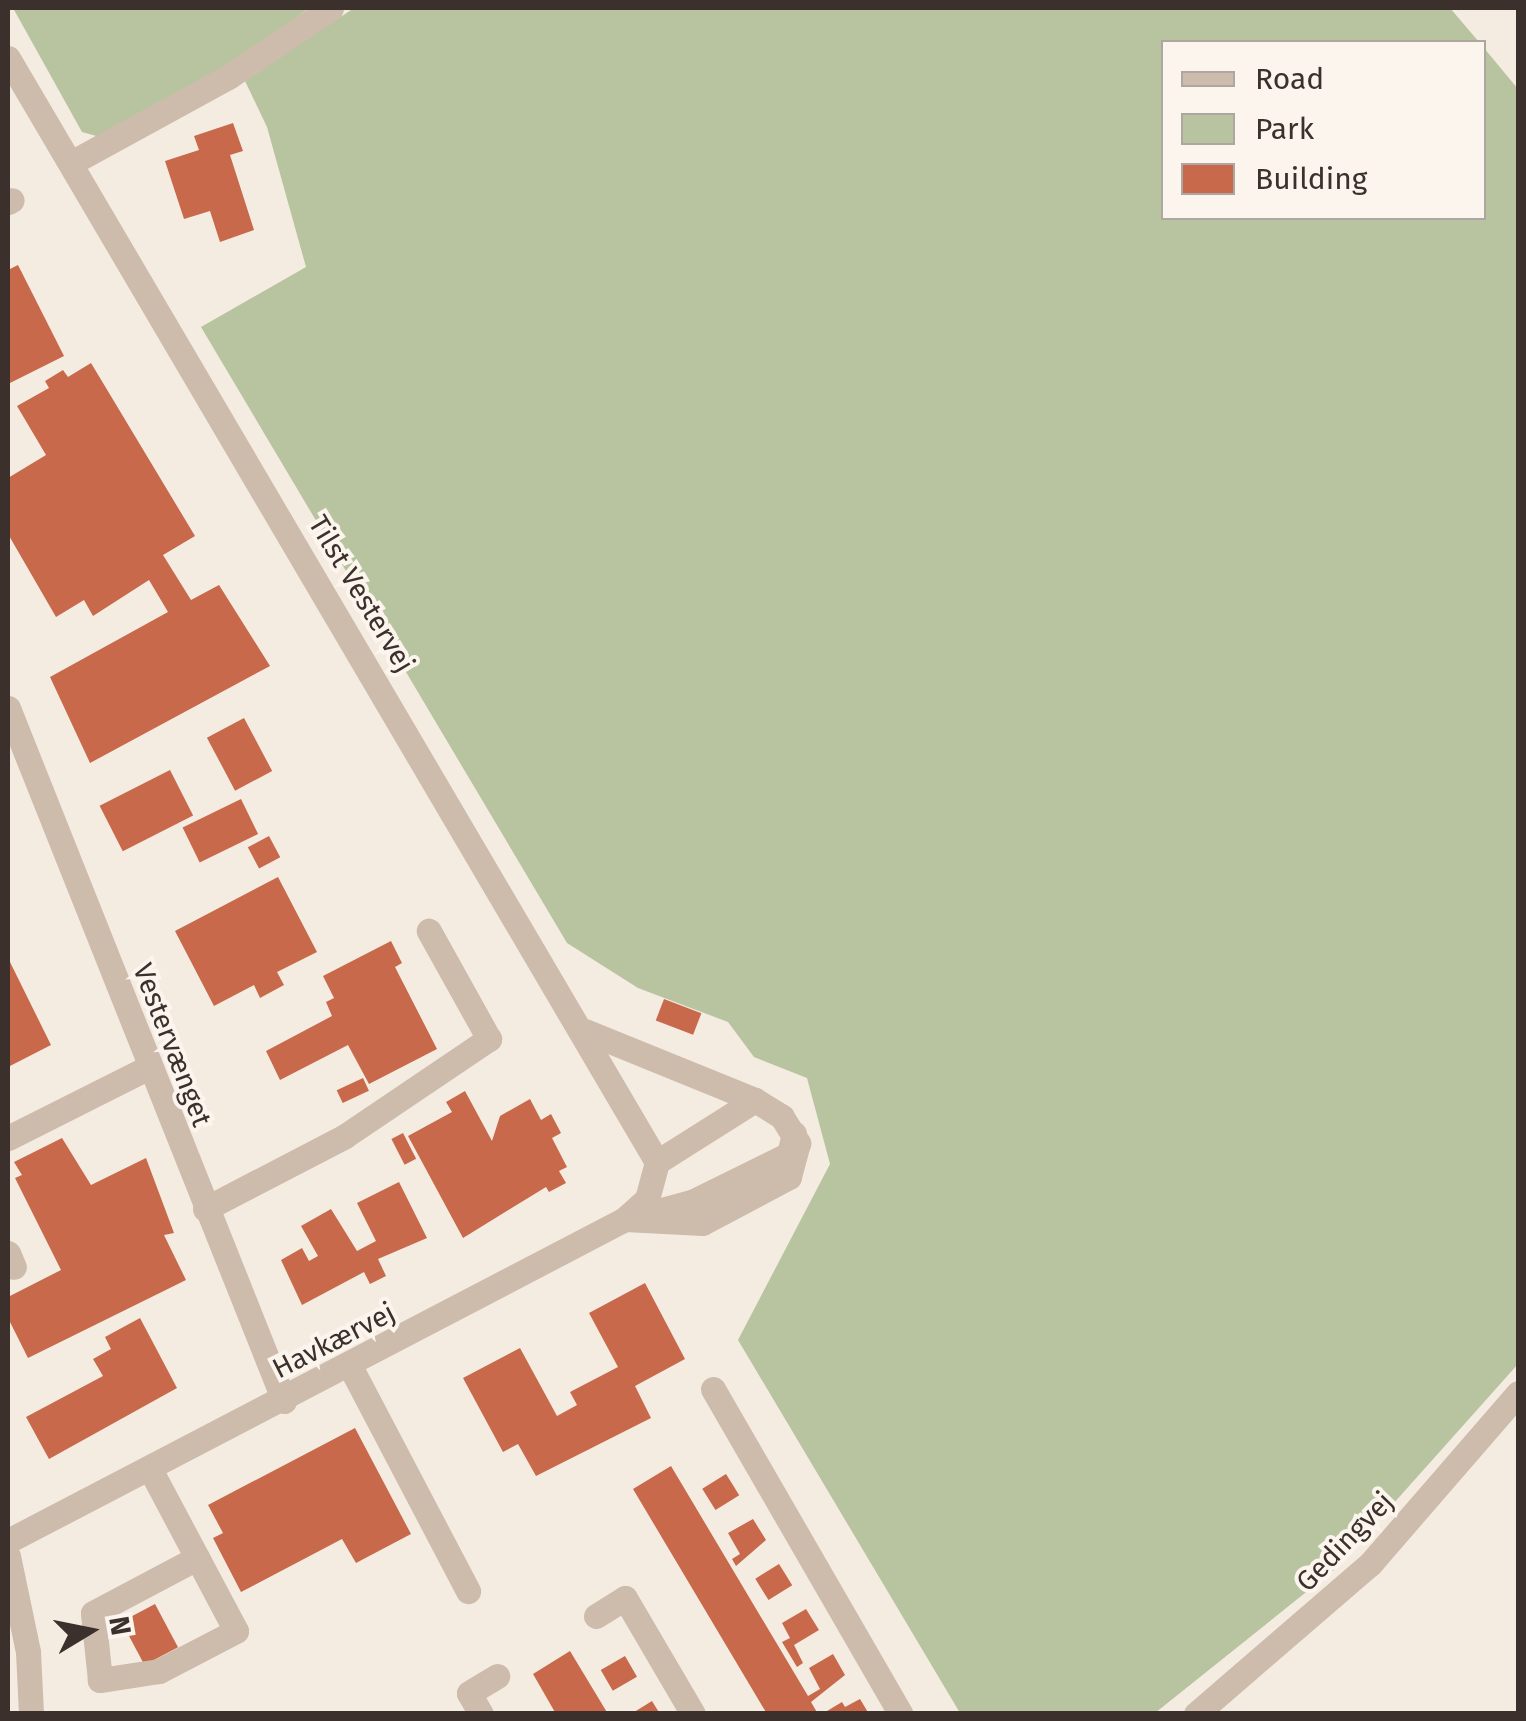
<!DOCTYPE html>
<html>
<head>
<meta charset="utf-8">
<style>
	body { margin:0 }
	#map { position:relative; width:1526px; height:1721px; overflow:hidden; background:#f4ebe1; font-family:"Fira Sans",sans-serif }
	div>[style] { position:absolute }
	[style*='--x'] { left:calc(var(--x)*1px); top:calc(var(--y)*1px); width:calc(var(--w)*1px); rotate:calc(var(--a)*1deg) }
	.green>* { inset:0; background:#b8c4a0 }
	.building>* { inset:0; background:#c8694b; transform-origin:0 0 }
	.minor>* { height:25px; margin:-12.5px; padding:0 12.5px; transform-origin:12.5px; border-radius:12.5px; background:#cdbbac }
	span { translate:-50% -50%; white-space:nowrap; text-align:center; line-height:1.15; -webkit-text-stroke:8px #fbf5ee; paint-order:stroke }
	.street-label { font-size:28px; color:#3b302b }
	.frame { position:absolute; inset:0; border:10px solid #3b302b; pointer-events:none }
	.legend { position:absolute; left:1161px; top:40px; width:325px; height:180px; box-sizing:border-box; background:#fbf5ee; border:2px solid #aea6a0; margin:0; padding:12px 18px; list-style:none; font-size:30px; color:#3b302b }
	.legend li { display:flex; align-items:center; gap:20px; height:50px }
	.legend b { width:50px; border:2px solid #aea6a0 }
	.north { position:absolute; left:40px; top:1581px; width:100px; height:100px; -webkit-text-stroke:8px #fbf5ee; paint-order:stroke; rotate:80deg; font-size:28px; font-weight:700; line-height:40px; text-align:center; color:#3b302b }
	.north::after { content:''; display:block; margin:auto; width:35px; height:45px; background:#3b302b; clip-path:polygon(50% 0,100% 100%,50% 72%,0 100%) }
</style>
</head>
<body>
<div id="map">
	<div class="green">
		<i style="clip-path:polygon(13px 8px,309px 8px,228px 70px,100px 137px,82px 132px)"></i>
		<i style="clip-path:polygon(354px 8px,1450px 8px,1479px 42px,1164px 42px,1164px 218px,1484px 218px,1484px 48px,1518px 89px,1518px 1364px,1335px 1569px,1155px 1713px,960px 1713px,738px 1340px,830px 1164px,807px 1078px,754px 1057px,728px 1022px,638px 988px,567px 943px,201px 327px,306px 267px,267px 127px,245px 81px)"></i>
	</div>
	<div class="building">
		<i style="clip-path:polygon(233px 123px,243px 151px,230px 155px,254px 230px,220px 242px,210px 211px,184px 219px,165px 161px,199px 150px,194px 136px)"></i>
		<i style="clip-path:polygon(18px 265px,64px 356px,8px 384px,8px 270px)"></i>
		<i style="clip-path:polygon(91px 363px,195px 536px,163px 555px,191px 600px,219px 585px,270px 666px,90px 763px,50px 677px,168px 612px,149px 580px,93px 616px,84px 600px,56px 617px,8px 534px,8px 478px,46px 455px,17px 406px,49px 388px,45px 381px,63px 370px,68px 377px)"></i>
		<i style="left:244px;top:718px;width:60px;height:42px;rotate:62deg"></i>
		<i style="left:170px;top:770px;width:51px;height:79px;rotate:63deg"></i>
		<i style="left:241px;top:799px;width:39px;height:65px;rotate:64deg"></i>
		<i style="left:269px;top:836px;width:24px;height:24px;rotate:62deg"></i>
		<i style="clip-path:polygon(278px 877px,317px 952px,277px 972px,284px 985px,260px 998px,254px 985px,214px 1006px,175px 931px)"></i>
		<i style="clip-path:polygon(391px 941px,402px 963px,395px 967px,437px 1049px,369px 1084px,348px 1045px,280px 1080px,266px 1051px,332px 1016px,326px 1002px,334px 998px,323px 976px)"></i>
		<i style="clip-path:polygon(8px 958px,51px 1045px,8px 1067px)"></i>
		<i style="left:664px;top:999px;width:40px;height:23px;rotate:21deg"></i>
		<i style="left:363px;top:1078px;width:14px;height:29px;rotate:65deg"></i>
		<i style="clip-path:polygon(465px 1091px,492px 1141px,500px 1116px,530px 1099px,541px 1120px,551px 1114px,561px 1133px,552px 1138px,567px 1167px,559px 1171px,566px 1183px,549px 1192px,546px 1187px,463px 1238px,408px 1136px,452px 1112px,446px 1102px)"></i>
		<i style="left:403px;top:1133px;width:29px;height:13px;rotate:63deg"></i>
		<i style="clip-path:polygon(62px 1138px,91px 1185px,146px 1158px,174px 1233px,164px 1235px,186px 1280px,28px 1358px,8px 1318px,8px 1297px,61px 1270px,15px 1178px,22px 1175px,14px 1162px)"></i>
		<i style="clip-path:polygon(399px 1182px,427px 1238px,378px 1259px,386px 1276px,370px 1284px,364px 1272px,302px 1305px,281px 1260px,302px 1248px,309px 1261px,318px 1256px,301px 1226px,331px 1209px,357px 1251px,376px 1241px,357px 1203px)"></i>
		<i style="clip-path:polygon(645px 1283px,685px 1359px,635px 1386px,651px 1418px,536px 1476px,518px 1444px,503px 1452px,463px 1378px,520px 1348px,557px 1416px,577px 1405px,570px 1392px,618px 1367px,589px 1313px)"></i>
		<i style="clip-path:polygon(140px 1318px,177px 1388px,49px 1459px,26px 1417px,103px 1376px,93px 1359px,111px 1349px,105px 1337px)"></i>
		<i style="clip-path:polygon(355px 1428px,411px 1534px,356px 1563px,342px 1539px,241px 1592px,213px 1538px,223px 1533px,208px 1505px)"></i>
		<i style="clip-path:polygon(671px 1466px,808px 1696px,820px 1689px,809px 1668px,833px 1654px,845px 1675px,811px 1702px,818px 1714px,767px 1714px,633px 1489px)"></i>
		<i style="left:726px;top:1474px;width:25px;height:28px;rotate:58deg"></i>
		<i style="clip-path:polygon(753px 1519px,766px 1540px,736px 1566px,732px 1559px,740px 1554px,728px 1533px)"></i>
		<i style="left:779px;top:1564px;width:25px;height:28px;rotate:58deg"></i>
		<i style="left:155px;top:1604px;width:49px;height:38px;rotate:62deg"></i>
		<i style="clip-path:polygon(806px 1609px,819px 1630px,794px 1645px,803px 1663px,797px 1667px,782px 1642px,790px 1638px,782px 1623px)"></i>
		<i style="clip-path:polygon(570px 1651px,608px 1714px,556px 1714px,533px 1674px)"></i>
		<i style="left:625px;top:1656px;width:24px;height:28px;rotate:60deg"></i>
		<i style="clip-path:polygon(860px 1699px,869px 1714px,827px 1711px,842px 1702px,845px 1707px)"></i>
		<i style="clip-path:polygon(652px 1701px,660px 1714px,631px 1714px)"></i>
	</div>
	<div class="minor">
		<i style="--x:8;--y:58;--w:1281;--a:59.55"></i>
		<i style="--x:657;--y:1162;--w:38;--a:105"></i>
		<i style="--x:647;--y:1199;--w:30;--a:138"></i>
		<i style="--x:625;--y:1219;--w:696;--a:152.44"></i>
		<i style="--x:71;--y:163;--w:179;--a:-28.7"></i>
		<i style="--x:228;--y:77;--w:124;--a:-33.8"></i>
		<i style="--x:8;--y:202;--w:4;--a:-27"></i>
		<i style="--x:8;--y:708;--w:746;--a:68.28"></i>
		<i style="--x:585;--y:1031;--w:183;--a:22.1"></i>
		<i style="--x:755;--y:1100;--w:32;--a:32"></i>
		<i style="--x:782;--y:1117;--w:31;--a:58"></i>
		<i style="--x:798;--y:1143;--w:35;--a:105"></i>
		<i style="--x:789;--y:1177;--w:98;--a:152.1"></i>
		<i style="--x:702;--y:1223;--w:77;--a:-177"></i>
		<i style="--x:8;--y:1138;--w:156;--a:-26.7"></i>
		<i style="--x:657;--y:1162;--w:116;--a:-32.3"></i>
		<i style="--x:205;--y:1209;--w:158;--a:-27.5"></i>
		<i style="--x:345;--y:1136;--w:174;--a:-34"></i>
		<i style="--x:489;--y:1039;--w:124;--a:-119.1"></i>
		<i style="--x:654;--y:1212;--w:39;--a:-15"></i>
		<i style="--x:692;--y:1202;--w:108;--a:-26.3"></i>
		<i style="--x:789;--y:1154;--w:21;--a:-76"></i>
		<i style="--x:8;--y:1253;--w:15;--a:67"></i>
		<i style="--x:351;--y:1368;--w:252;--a:62.3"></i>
		<i style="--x:713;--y:1389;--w:375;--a:60"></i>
		<i style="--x:150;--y:1469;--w:183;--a:62"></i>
		<i style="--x:236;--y:1631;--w:87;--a:152.5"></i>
		<i style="--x:159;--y:1671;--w:60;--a:171.3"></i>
		<i style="--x:100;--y:1680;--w:67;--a:-96"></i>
		<i style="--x:93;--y:1613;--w:118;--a:-27.9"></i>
		<i style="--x:8;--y:1556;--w:98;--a:78.2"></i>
		<i style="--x:28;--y:1652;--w:62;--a:87.2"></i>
		<i style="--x:596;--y:1616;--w:34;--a:-32"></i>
		<i style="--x:625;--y:1598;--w:134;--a:59.6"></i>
		<i style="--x:481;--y:1714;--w:24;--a:-120"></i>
		<i style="--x:469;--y:1693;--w:33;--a:-31"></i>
		<i style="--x:1196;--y:1714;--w:230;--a:-40.8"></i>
		<i style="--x:1370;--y:1564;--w:226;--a:-49.1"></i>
	</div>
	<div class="street-label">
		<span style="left:361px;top:594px;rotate:59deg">Tilst Vestervej</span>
		<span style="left:172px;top:1045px;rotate:69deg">Vestervænget</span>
		<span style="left:334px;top:1341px;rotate:-27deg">Havkærvej</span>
		<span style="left:1345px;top:1542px;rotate:-46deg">Gedingvej</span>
	</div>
	<div class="frame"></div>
	<ul class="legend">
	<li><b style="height:12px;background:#cdbbac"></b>Road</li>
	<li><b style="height:28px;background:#b8c4a0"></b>Park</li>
	<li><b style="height:28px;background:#c8694b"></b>Building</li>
	</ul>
	<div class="north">N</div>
</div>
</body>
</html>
